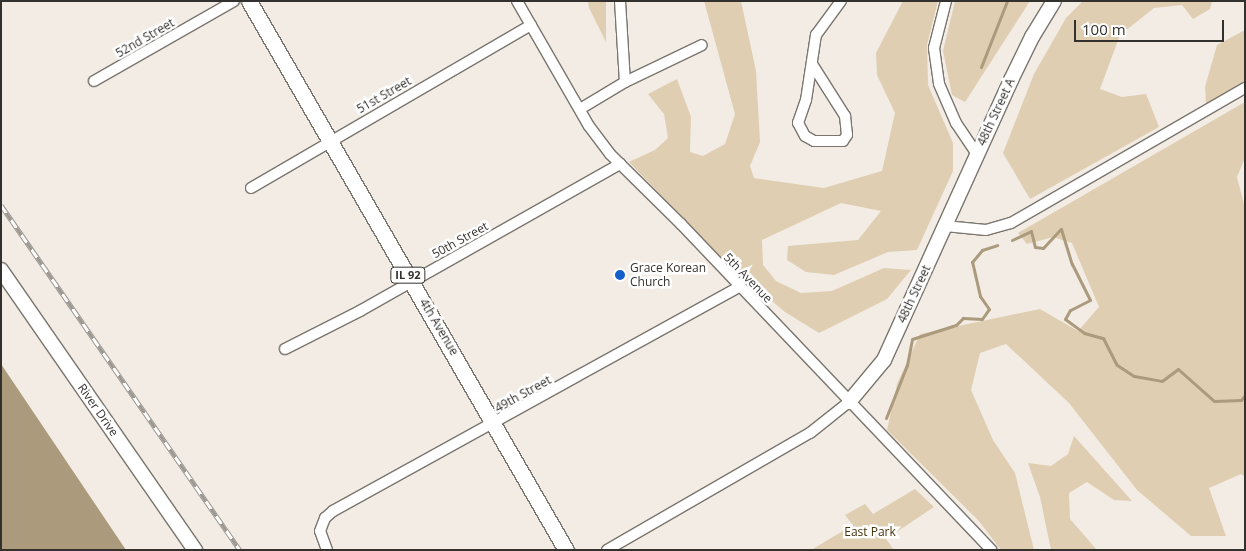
<!DOCTYPE html>
<html>
<head>
<meta charset="utf-8">
<style>
	body { margin:0 }
	#map { position:relative; width:1246px; height:551px; overflow:hidden; background:#f2ece4; font-family:"Open Sans",sans-serif }
	div>[style] { position:absolute }
	[style*='--x'] { left:calc(var(--x)*1px); top:calc(var(--y)*1px); width:calc(var(--w)*1px); rotate:calc(var(--a)*1deg) }
	.green>* { inset:0; background:#dfceb2 }
	.water>* { inset:0; background:#ac9a7d }
	.stream>* { height:3px; margin:-1.5px; padding:0 1.5px; transform-origin:1.5px; border-radius:1.5px; background:#ac9a7d }
	.roads { filter:drop-shadow(1px 0 #7a756e) drop-shadow(-1px 0 #7a756e) drop-shadow(0 1px #7a756e) drop-shadow(0 -1px #7a756e) }
	.street>* { height:10px; margin:-5px; padding:0 5px; transform-origin:5px; border-radius:5px; background:#fff }
	.secondary>* { height:14px; margin:-7px; padding:0 7px; transform-origin:7px; border-radius:7px; background:#fff }
	.primary>* { height:15px; margin:-7.5px; padding:0 7.5px; transform-origin:7.5px; border-radius:7.5px; background:#fff }
	.rail>* { height:5px; margin-top:-2.5px; transform-origin:0; background:repeating-linear-gradient(90deg,#fff 0 9px,#9c9892 0 18px); box-sizing:border-box; border-block:1px solid #9c9892 }
	.dots>* { width:14px; height:14px; translate:-50% -50%; box-sizing:border-box; border:2px solid #fff; border-radius:50% }
	span { translate:-50% -50%; white-space:nowrap; text-align:center; line-height:1.15; -webkit-text-stroke:5px #fff; paint-order:stroke }
	.shield-label span { padding:1px 4px; background:#fff; border:1px solid; border-radius:4px; -webkit-text-stroke-width:0 }
	.shield-label { font-size:11px; color:#33312e; font-weight:700 }
	.street-label { font-size:12px; color:#33312e }
	.poi-label { font-size:12px; color:#33312e }
	.left { translate:0 -50%; text-align:left }
	.park-label { font-size:12px; color:#45310a }
	.frame { position:absolute; inset:0; border:2px solid #33312e; pointer-events:none }
	.scale { position:absolute; left:1074px; top:20px; width:150px; height:22px; box-sizing:border-box; border:2px solid #33312e; border-top:0; padding-left:6px; font-size:15px; line-height:18px; white-space:nowrap; color:#33312e; -webkit-text-stroke:4px #fff; paint-order:stroke }
</style>
</head>
<body>
<div id="map">
	<div class="green">
		<i style="clip-path:polygon(588px 1px,606px 1px,606px 42px,589px 8px)"></i>
		<i style="clip-path:polygon(704px 1px,741px 1px,756px 71px,760px 142px,750px 166px,754px 178px,824px 188px,882px 171px,895px 113px,877px 75px,876px 53px,903px 1px,938px 1px,927px 45px,928px 85px,953px 143px,953px 171px,917px 250px,888px 252px,834px 275px,806px 272px,787px 260px,788px 246px,858px 240px,881px 211px,841px 203px,762px 240px,763px 265px,776px 281px,801px 293px,832px 291px,884px 268px,911px 270px,887px 299px,819px 333px,785px 312px,724px 261px,629px 162px,655px 150px,668px 138px,664px 114px,648px 94px,677px 79px,691px 117px,690px 152px,703px 156px,725px 144px,735px 114px)"></i>
		<i style="clip-path:polygon(955px 1px,1030px 1px,965px 102px,952px 95px,943px 51px)"></i>
		<i style="clip-path:polygon(1083px 1px,1212px 1px,1210px 9px,1193px 19px,1182px 5px,1154px 8px,1120px 35px,1100px 89px,1122px 97px,1146px 94px,1159px 127px,1030px 199px,1003px 153px,1034px 74px,1066px 18px)"></i>
		<i style="clip-path:polygon(1245px 30px,1245px 81px,1206px 104px,1205px 87px,1217px 45px)"></i>
		<i style="clip-path:polygon(1245px 102px,1245px 158px,1237px 177px,1245px 208px,1245px 477px,1241px 474px,1209px 488px,1226px 536px,1191px 536px,1137px 490px,1069px 403px,1006px 344px,980px 353px,971px 390px,993px 440px,1015px 473px,1034px 550px,1001px 550px,978px 520px,887px 430px,897px 384px,920px 334px,1040px 309px,1078px 331px,1099px 307px,1072px 243px,1053px 237px,1027px 244px,1018px 233px)"></i>
		<i style="clip-path:polygon(1074px 436px,1132px 501px,1114px 500px,1087px 482px,1069px 493px,1070px 519px,1097px 550px,1051px 550px,1040px 497px,1028px 463px,1051px 466px,1068px 454px)"></i>
		<i style="clip-path:polygon(915px 489px,934px 507px,886px 539px,894px 550px,811px 550px,853px 525px,845px 515px,865px 504px,873px 514px)"></i>
	</div>
	<div class="water">
		<i style="clip-path:polygon(1px 364px,126px 550px,1px 550px)"></i>
	</div>
	<div class="stream">
		<i style="--x:981;--y:67;--w:71;--a:-68.5"></i>
		<i style="--x:1012;--y:240;--w:21;--a:-25"></i>
		<i style="--x:1031;--y:231;--w:16;--a:76"></i>
		<i style="--x:1035;--y:247;--w:8;--a:7"></i>
		<i style="--x:1043;--y:248;--w:26;--a:-47"></i>
		<i style="--x:1061;--y:229;--w:37;--a:73"></i>
		<i style="--x:1072;--y:264;--w:40;--a:63.4"></i>
		<i style="--x:1090;--y:300;--w:22;--a:153"></i>
		<i style="--x:1070;--y:310;--w:10;--a:119"></i>
		<i style="--x:1065;--y:319;--w:24;--a:36"></i>
		<i style="--x:1084;--y:333;--w:20;--a:15"></i>
		<i style="--x:1103;--y:338;--w:30;--a:63"></i>
		<i style="--x:1117;--y:365;--w:20;--a:33"></i>
		<i style="--x:1134;--y:376;--w:28;--a:10"></i>
		<i style="--x:1162;--y:381;--w:20;--a:-37"></i>
		<i style="--x:1178;--y:369;--w:48;--a:41.6"></i>
		<i style="--x:1214;--y:401;--w:27;--a:-2"></i>
		<i style="--x:1241;--y:400;--w:6;--a:-51"></i>
		<i style="--x:886;--y:418;--w:57;--a:-68.4"></i>
		<i style="--x:907;--y:365;--w:26;--a:-79"></i>
		<i style="--x:912;--y:339;--w:46;--a:-17.7"></i>
		<i style="--x:956;--y:325;--w:10;--a:-45"></i>
		<i style="--x:963;--y:318;--w:19;--a:3"></i>
		<i style="--x:982;--y:319;--w:12;--a:-55"></i>
		<i style="--x:989;--y:309;--w:16;--a:-125"></i>
		<i style="--x:980;--y:296;--w:35;--a:-103"></i>
		<i style="--x:972;--y:262;--w:16;--a:-50"></i>
		<i style="--x:982;--y:250;--w:16;--a:-18"></i>
	</div>
	<div class="roads">
		<div class="street">
			<i style="--x:517;--y:1;--w:144;--a:60.1"></i>
			<i style="--x:589;--y:126;--w:35;--a:53"></i>
			<i style="--x:610;--y:154;--w:100;--a:44.6"></i>
			<i style="--x:681;--y:224;--w:450;--a:46.4"></i>
			<i style="--x:620;--y:1;--w:81;--a:86.5"></i>
			<i style="--x:946;--y:1;--w:49;--a:104.3"></i>
			<i style="--x:934;--y:48;--w:36;--a:82"></i>
			<i style="--x:939;--y:84;--w:43;--a:66.4"></i>
			<i style="--x:956;--y:123;--w:37;--a:56"></i>
			<i style="--x:812;--y:64;--w:62;--a:57.6"></i>
			<i style="--x:845;--y:116;--w:19;--a:84"></i>
			<i style="--x:847;--y:135;--w:7;--a:124"></i>
			<i style="--x:843;--y:141;--w:29;--a:180"></i>
			<i style="--x:814;--y:141;--w:10;--a:-151"></i>
			<i style="--x:805;--y:136;--w:15;--a:-118"></i>
			<i style="--x:798;--y:123;--w:24;--a:-71"></i>
			<i style="--x:806;--y:100;--w:66;--a:-81.3"></i>
			<i style="--x:816;--y:35;--w:42;--a:-53.7"></i>
			<i style="--x:94;--y:81;--w:161;--a:-29.7"></i>
			<i style="--x:580;--y:109;--w:52;--a:-31"></i>
			<i style="--x:625;--y:82;--w:85;--a:-25.7"></i>
			<i style="--x:251;--y:188;--w:324;--a:-30.2"></i>
			<i style="--x:945;--y:226;--w:41;--a:5.6"></i>
			<i style="--x:986;--y:230;--w:26;--a:-16"></i>
			<i style="--x:1011;--y:223;--w:270;--a:-30"></i>
			<i style="--x:285;--y:349;--w:84;--a:-26.9"></i>
			<i style="--x:360;--y:311;--w:299;--a:-29.5"></i>
			<i style="--x:327;--y:550;--w:20;--a:-110"></i>
			<i style="--x:320;--y:531;--w:14;--a:-69"></i>
			<i style="--x:325;--y:518;--w:11;--a:-41"></i>
			<i style="--x:333;--y:511;--w:464;--a:-28.9"></i>
			<i style="--x:607;--y:550;--w:234;--a:-30"></i>
			<i style="--x:810;--y:433;--w:50;--a:-38.5"></i>
		</div>
		<div class="secondary">
			<i style="--x:1;--y:270;--w:341;--a:55.3"></i>
			<i style="--x:849;--y:402;--w:55;--a:-50.2"></i>
			<i style="--x:884;--y:360;--w:307;--a:-65.6"></i>
			<i style="--x:1011;--y:80;--w:48;--a:-64"></i>
			<i style="--x:1032;--y:37;--w:42;--a:-58.6"></i>
		</div>
		<div class="primary">
			<i style="--x:249;--y:1;--w:634;--a:60"></i>
		</div>
	</div>
	<div class="rail">
		<i style="--x:1;--y:205;--w:420;--a:55.3"></i>
	</div>
	<div class="dots">
		<i style="left:620px;top:275px;background:#155fca"></i>
	</div>
	<div class="shield-label">
		<span style="left:408px;top:275px">IL 92</span>
	</div>
	<div class="street-label">
		<span style="left:145px;top:38px;rotate:-30deg">52nd Street</span>
		<span style="left:384px;top:95px;rotate:-30deg">51st Street</span>
		<span style="left:996px;top:112px;rotate:-65deg">48th Street A</span>
		<span style="left:460px;top:240px;rotate:-29deg">50th Street</span>
		<span style="left:748px;top:278px;rotate:46deg">5th Avenue</span>
		<span style="left:914px;top:294px;rotate:-65deg">48th Street</span>
		<span style="left:439px;top:327px;rotate:59deg">4th Avenue</span>
		<span style="left:523px;top:394px;rotate:-29deg">49th Street</span>
		<span style="left:98px;top:410px;rotate:55deg">River Drive</span>
	</div>
	<div class="poi-label">
		<span class="left" style="left:630px;top:275px">Grace Korean<br>Church</span>
	</div>
	<div class="park-label">
		<span style="left:870px;top:532px">East Park</span>
	</div>
	<div class="frame"></div>
	<div class="scale">100 m</div>
</div>
</body>
</html>
